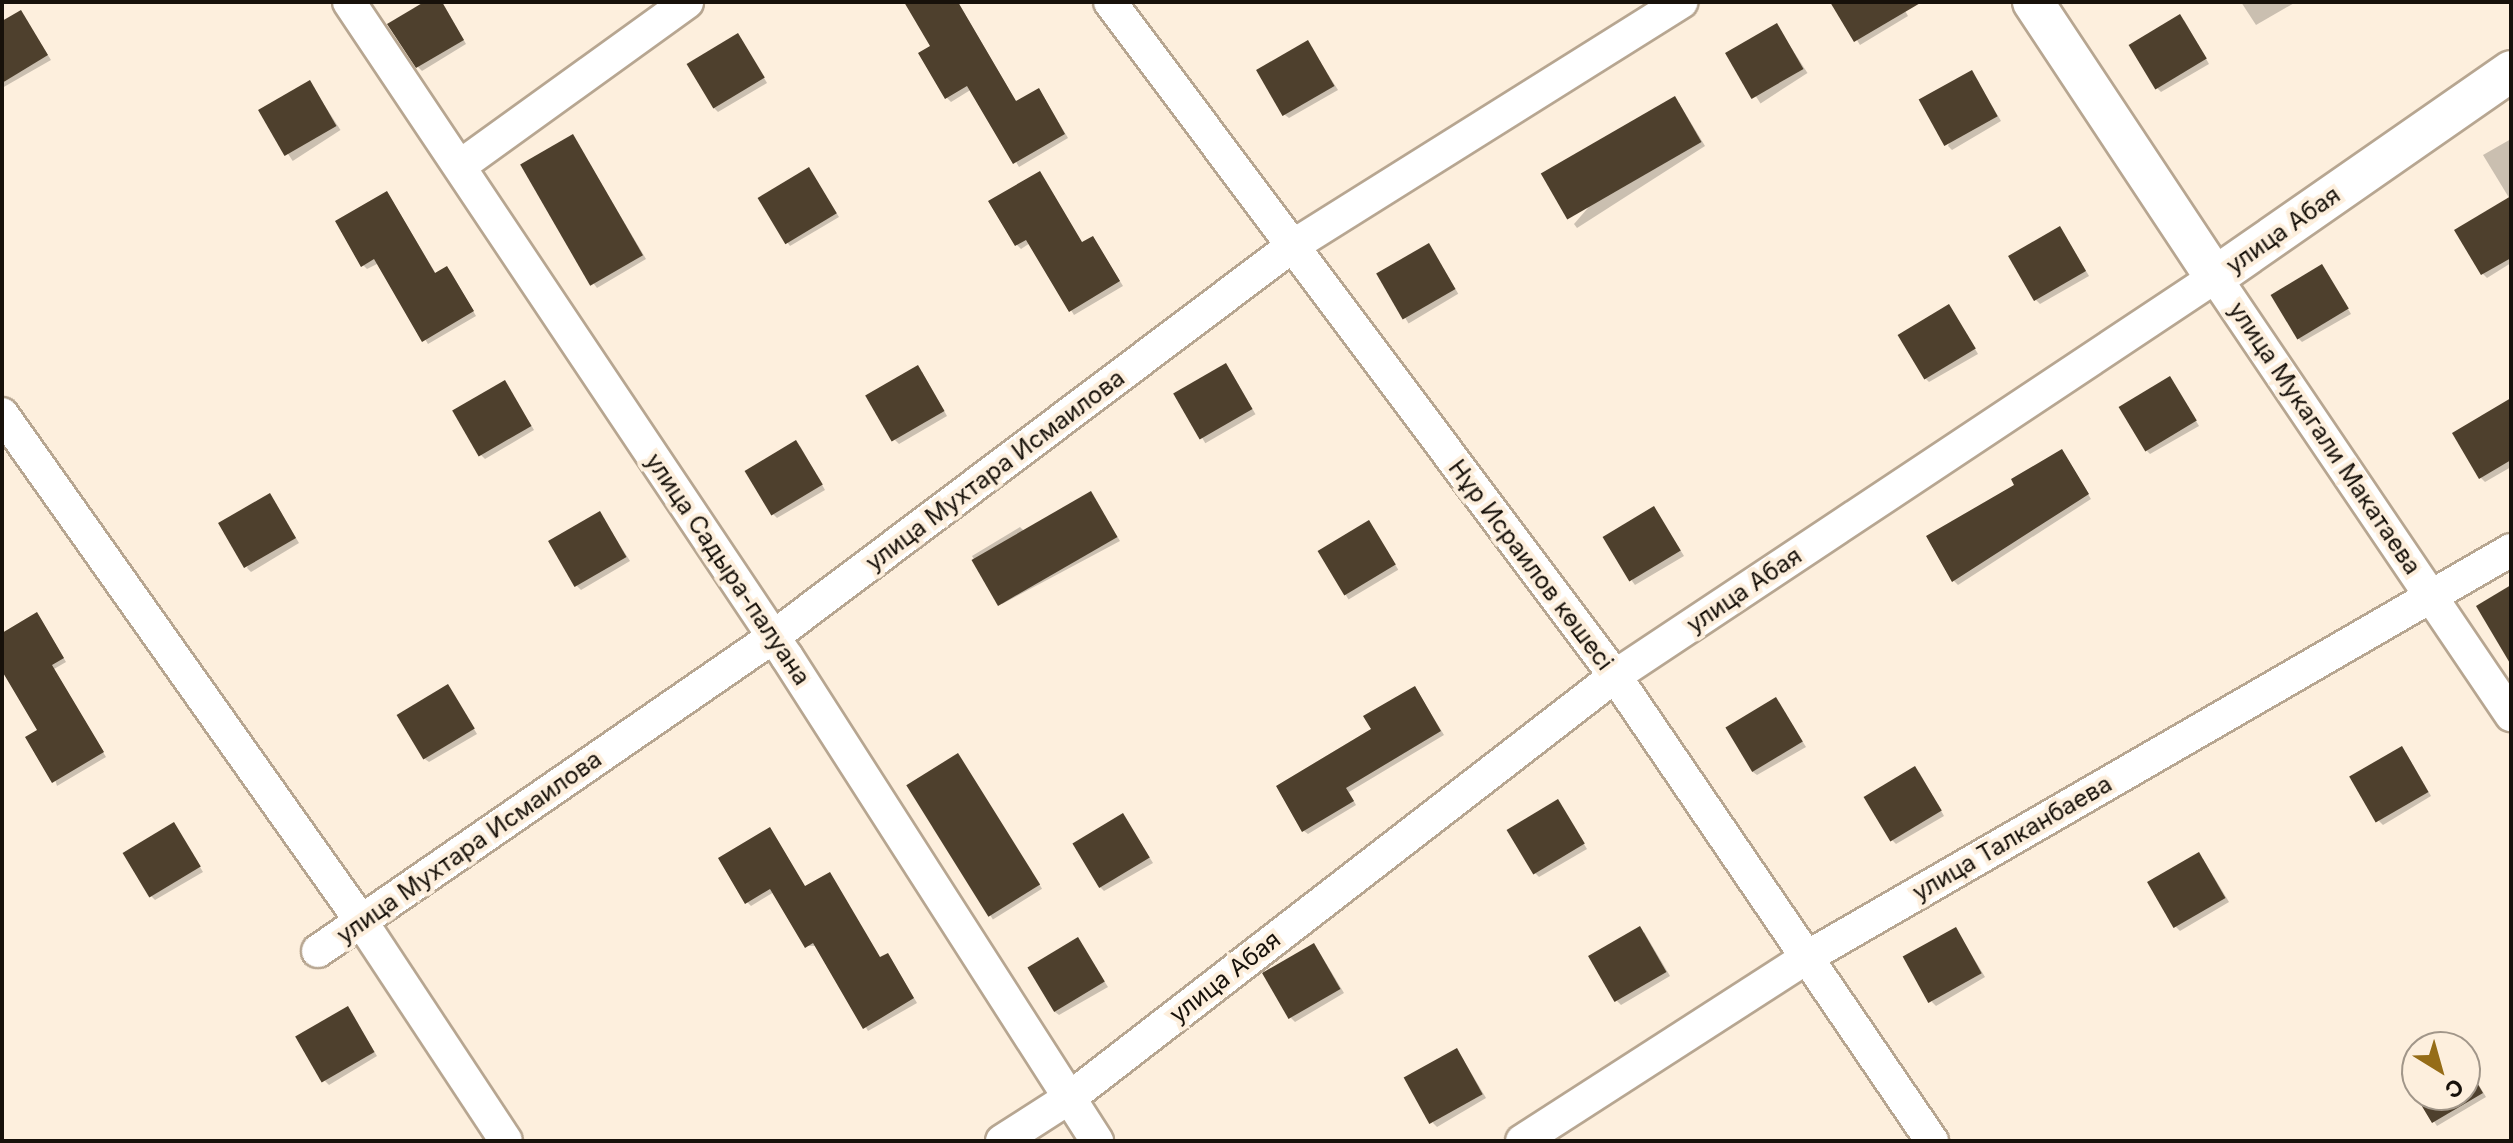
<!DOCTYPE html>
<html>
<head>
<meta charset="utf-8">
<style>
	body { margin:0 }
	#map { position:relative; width:2513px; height:1143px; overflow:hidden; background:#fdefdd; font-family:Inter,sans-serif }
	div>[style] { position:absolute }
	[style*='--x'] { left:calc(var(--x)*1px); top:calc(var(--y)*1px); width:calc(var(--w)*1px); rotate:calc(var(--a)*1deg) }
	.shadow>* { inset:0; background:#0003; transform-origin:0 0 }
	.building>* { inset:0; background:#4e402d; transform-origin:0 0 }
	.roads { filter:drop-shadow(2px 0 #b7a691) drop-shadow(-2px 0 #b7a691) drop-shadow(0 2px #b7a691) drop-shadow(0 -2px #b7a691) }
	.minor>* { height:32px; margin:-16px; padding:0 16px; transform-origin:16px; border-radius:16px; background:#fff }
	.tertiary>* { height:40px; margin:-20px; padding:0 20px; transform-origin:20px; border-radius:20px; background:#fff }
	span { translate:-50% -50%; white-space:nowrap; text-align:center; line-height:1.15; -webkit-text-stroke:8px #fdefdd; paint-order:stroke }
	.street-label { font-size:24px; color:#17110a }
	.frame { position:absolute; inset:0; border:4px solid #17110a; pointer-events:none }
	.north { position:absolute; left:2401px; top:1031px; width:80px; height:80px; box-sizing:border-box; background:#fdefdd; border:2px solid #a19689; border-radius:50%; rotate:143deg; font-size:22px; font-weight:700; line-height:32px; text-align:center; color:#17110a }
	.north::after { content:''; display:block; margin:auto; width:28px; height:36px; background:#956c17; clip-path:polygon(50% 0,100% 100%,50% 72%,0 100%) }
</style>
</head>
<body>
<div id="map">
	<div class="shadow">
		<i style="clip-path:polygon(428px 2px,442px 2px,466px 44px,422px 71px,418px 67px)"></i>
		<i style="clip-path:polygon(907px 2px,958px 2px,1017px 103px,1042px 94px,1068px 138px,1019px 167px,972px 89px,951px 102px,947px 98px,933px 47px)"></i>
		<i style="clip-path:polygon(1833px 2px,1900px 2px,1908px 16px,1860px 45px)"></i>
		<i style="clip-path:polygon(2241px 2px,2296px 2px,2256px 25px)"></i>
		<i style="clip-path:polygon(21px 12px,51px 60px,2px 88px,2px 23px)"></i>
		<i style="clip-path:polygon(2184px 20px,2209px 64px,2161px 92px,2157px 88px)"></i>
		<i style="left:1777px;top:26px;width:56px;height:56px;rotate:57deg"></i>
		<i style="clip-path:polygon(741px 39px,767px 83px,718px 112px,714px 108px)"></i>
		<i style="clip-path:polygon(1308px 43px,1338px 90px,1289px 118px,1285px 115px)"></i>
		<i style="clip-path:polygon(1975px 77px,2001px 121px,1952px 150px,1948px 146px)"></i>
		<i style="left:310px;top:83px;width:56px;height:57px;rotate:57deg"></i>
		<i style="clip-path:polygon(1679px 103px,1705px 146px,1577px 228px,1574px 224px)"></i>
		<i style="clip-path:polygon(2511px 139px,2511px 201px,2483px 155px)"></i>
		<i style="clip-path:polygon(576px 141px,646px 259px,597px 288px,594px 284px)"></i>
		<i style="clip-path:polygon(809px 169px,839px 217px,790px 246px,787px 242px)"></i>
		<i style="clip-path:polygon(390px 197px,436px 274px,447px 268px,451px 272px,476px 316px,428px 344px,379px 263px,367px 269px,363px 265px)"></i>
		<i style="clip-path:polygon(991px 202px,1083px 244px,1093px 238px,1123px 286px,1074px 315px,1030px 243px,1021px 249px,1017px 245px)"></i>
		<i style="clip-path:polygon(2511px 208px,2511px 263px,2487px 278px,2483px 274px)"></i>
		<i style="clip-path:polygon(2063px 232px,2089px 276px,2040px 304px,2036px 300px)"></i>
		<i style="left:1432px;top:250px;width:51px;height:58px;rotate:59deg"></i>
		<i style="clip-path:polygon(2325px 270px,2351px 314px,2302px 342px,2298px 338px)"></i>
		<i style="clip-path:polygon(1952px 310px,1978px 354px,1929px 382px,1925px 378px)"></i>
		<i style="left:1230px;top:370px;width:51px;height:58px;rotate:60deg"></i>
		<i style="clip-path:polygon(922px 372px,947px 416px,899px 444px,895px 440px)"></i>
		<i style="clip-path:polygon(2173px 382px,2199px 426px,2150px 454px,2147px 451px)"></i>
		<i style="clip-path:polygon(508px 387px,534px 430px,485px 459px,481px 455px)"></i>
		<i style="clip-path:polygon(2511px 403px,2511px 467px,2485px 482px,2481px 478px)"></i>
		<i style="clip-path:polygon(800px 446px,825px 490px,777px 518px,773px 514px)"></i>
		<i style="clip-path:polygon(2062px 451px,2091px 499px,1958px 585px,1954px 581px,2016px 485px)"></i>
		<i style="clip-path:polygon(1094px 498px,1120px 541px,1002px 604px,972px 556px,1020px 527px,1025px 532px)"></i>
		<i style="clip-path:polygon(273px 499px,299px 543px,251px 572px,247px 568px)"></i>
		<i style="clip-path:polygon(1654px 508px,1684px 556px,1635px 585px,1632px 581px)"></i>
		<i style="clip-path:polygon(600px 514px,630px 561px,581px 590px,577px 586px)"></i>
		<i style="left:1372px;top:526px;width:51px;height:58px;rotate:59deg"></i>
		<i style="clip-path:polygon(40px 618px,66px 662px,54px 669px,106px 757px,57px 786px,40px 731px,2px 667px,2px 635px)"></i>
		<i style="clip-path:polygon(448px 686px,477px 734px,429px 762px,425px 759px)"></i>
		<i style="clip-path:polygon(1418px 692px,1444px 735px,1349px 792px,1356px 805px,1308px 834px,1304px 831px,1374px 730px)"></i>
		<i style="clip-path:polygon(1776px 699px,1806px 747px,1757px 775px,1753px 772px)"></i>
		<i style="clip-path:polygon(2406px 753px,2431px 796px,2383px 825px,2379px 821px)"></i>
		<i style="left:961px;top:759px;width:153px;height:58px;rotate:58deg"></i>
		<i style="clip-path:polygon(1919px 772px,1944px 816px,1896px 844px,1892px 840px)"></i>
		<i style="clip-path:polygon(1558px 801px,1587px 849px,1539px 877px,1535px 873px)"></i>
		<i style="clip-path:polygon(1123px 815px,1153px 863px,1104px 891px,1100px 887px)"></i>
		<i style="clip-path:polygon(174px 824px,203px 872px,155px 900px,151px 896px)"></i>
		<i style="clip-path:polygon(769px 830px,806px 888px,881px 959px,891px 959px,917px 1003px,868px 1031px,817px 946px,806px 946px,774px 892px,751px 906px,747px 902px)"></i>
		<i style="clip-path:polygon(2203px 859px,2229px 902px,2180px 931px,2176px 927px)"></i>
		<i style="clip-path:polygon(1644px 932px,1670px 976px,1621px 1005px,1617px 1001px)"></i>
		<i style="clip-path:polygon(1959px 934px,1985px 977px,1936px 1006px,1932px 1002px)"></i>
		<i style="clip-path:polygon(1078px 940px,1108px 987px,1059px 1015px,1055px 1012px)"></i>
		<i style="clip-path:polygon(1318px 950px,1344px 993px,1295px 1022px,1291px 1018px)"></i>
		<i style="clip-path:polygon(351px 1013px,377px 1056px,329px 1085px,325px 1081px)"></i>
		<i style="clip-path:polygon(1460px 1054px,1486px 1098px,1437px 1127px,1433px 1123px)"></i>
		<i style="clip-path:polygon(2465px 1062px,2486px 1097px,2437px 1126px,2417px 1095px,2465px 1095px)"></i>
	</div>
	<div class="building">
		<i style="clip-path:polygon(424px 2px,442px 2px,464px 40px,416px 68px,387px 24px)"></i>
		<i style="clip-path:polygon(904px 2px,958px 2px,1016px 101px,1039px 88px,1065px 134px,1013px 164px,967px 86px,945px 99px,918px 53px,930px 46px)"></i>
		<i style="clip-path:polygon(1830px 2px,1922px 2px,1854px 42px)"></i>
		<i style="clip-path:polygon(21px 10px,48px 55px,2px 83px,2px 21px)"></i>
		<i style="left:2180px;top:14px;width:52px;height:60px;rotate:59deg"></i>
		<i style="left:1777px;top:23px;width:53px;height:60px;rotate:60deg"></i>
		<i style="left:738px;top:33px;width:52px;height:60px;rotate:59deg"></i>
		<i style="left:1308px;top:40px;width:53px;height:60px;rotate:60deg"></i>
		<i style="left:1972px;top:70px;width:53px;height:61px;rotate:61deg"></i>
		<i style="left:310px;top:80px;width:53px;height:60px;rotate:60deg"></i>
		<i style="left:1675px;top:96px;width:53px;height:155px;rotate:60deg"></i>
		<i style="left:573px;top:134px;width:140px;height:61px;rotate:60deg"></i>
		<i style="left:809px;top:167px;width:54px;height:60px;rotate:59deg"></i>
		<i style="clip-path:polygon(1040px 171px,1082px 242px,1093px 236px,1120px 281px,1069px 312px,1026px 240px,1015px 246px,988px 201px)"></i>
		<i style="clip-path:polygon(387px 191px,435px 273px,447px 266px,474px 311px,422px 342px,374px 259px,361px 267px,335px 221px)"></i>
		<i style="clip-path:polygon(2511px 196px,2511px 258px,2481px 275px,2454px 230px)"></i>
		<i style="left:2060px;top:226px;width:52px;height:60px;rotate:60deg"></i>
		<i style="left:1429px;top:243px;width:53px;height:61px;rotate:60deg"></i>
		<i style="left:2322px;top:264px;width:52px;height:60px;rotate:59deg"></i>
		<i style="left:1949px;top:304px;width:52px;height:60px;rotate:59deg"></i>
		<i style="left:1226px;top:363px;width:53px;height:61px;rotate:60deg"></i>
		<i style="left:918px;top:365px;width:53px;height:61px;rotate:60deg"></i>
		<i style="left:2170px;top:376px;width:52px;height:60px;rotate:59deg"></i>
		<i style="left:505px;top:380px;width:53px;height:61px;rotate:60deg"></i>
		<i style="clip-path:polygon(2511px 398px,2511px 460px,2479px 479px,2452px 433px)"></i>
		<i style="left:796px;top:440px;width:52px;height:60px;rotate:59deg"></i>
		<i style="clip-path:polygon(2062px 449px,2089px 494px,1952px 582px,1926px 536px,2014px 485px,2011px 479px)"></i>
		<i style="left:1091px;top:491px;width:53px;height:138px;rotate:60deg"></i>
		<i style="left:270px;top:493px;width:52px;height:60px;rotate:60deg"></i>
		<i style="left:1654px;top:506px;width:52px;height:60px;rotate:59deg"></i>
		<i style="left:600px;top:511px;width:53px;height:60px;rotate:60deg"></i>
		<i style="left:1369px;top:520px;width:52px;height:60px;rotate:59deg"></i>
		<i style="clip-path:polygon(2511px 585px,2511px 665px,2476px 606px)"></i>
		<i style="clip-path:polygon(37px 612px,64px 658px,52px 665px,104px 752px,52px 783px,25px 737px,37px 730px,2px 671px,2px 633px)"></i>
		<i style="left:448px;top:684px;width:52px;height:60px;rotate:59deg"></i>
		<i style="clip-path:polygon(1415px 686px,1441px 731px,1346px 788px,1354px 801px,1302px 832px,1276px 786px,1371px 729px,1363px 716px)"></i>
		<i style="left:1776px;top:697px;width:52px;height:59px;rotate:59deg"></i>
		<i style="left:2402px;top:746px;width:53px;height:61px;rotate:60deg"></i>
		<i style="left:958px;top:753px;width:155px;height:61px;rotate:58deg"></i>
		<i style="left:1915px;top:766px;width:52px;height:60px;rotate:59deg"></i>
		<i style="left:1558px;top:799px;width:52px;height:60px;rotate:59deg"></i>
		<i style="left:1123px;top:813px;width:52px;height:59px;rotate:59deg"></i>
		<i style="left:174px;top:822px;width:52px;height:60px;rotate:59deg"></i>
		<i style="clip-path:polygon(770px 827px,805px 886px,830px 872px,880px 957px,888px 953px,914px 998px,863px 1029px,813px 943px,805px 948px,770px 889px,745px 904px,718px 858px)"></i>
		<i style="left:2199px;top:852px;width:53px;height:60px;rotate:60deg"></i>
		<i style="left:1640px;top:926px;width:53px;height:60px;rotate:60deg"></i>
		<i style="left:1956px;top:927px;width:53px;height:61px;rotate:61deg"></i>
		<i style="left:1078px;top:937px;width:52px;height:59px;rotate:59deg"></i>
		<i style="left:1314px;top:943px;width:53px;height:60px;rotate:60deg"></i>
		<i style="left:348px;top:1006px;width:53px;height:61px;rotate:60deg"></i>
		<i style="left:1457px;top:1048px;width:53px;height:61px;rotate:61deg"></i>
		<i style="clip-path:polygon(2465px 1062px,2483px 1093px,2432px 1123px,2405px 1078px,2417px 1071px,2417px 1095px,2465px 1095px)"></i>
	</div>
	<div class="roads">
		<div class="minor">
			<i style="--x:349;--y:2;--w:788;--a:56.23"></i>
			<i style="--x:787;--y:657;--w:575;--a:57.36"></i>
			<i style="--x:1110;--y:2;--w:842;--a:53.16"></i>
			<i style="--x:1615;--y:676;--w:563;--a:55.72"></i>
			<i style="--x:460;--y:166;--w:280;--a:-35.8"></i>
			<i style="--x:2;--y:414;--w:621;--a:54.7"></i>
			<i style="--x:361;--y:921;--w:263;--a:56.6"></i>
			<i style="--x:318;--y:951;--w:553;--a:-34.61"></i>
			<i style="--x:773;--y:637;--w:648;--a:-36.98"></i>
			<i style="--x:1291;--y:247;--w:461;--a:-32.1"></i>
			<i style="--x:1002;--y:1141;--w:83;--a:-32.7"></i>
			<i style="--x:1072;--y:1096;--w:686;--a:-37.72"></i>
			<i style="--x:1615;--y:676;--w:721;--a:-33.62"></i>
			<i style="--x:2215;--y:277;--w:529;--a:55.95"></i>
			<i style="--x:1522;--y:1141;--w:341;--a:-32.8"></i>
			<i style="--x:1809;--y:956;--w:811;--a:-30.04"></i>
		</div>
		<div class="tertiary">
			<i style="--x:2033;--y:2;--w:330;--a:56.5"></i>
			<i style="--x:2215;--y:277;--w:361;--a:-34.8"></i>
		</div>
	</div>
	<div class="street-label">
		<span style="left:2283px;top:230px;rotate:-35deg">улица Абая</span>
		<span style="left:2325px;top:438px;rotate:56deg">улица Мукагали Макатаева</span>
		<span style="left:995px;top:470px;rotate:-37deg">улица Мухтара Исмаилова</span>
		<span style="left:1531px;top:565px;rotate:53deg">Нұр Исраилов көшесі</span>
		<span style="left:728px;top:569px;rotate:56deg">улица Садыра-палуана</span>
		<span style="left:1744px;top:590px;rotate:-34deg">улица Абая</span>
		<span style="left:2012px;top:838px;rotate:-30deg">улица Талканбаева</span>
		<span style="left:469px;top:847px;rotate:-35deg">улица Мухтара Исмаилова</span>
		<span style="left:1225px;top:977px;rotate:-38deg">улица Абая</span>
	</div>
	<div class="frame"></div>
	<div class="north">С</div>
</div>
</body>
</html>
